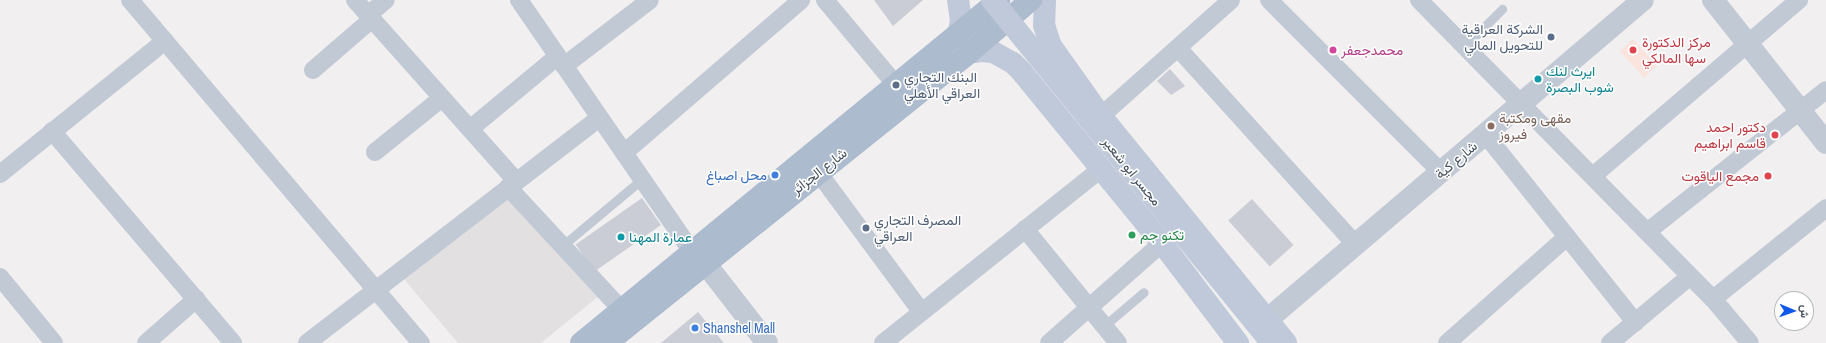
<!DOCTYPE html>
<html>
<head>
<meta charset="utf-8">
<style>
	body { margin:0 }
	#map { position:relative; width:1826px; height:343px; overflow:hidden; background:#f1efef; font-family:"Archivo Narrow",Vazirmatn,sans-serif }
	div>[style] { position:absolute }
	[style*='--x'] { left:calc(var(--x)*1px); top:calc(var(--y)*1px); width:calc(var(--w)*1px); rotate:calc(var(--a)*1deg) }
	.education>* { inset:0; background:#e2e0e0 }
	.medical>* { inset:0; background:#fce4de; transform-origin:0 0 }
	.building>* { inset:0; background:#cacdd5; transform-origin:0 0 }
	.service>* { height:9px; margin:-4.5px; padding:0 4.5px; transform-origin:4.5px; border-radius:4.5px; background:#c1c9d5 }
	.minor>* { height:18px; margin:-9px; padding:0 9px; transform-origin:9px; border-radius:9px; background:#c1c9d5 }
	.tertiary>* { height:22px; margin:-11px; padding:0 11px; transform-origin:11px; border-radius:11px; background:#c1c9d5 }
	.secondary>* { height:22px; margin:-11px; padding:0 11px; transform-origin:11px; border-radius:11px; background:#c0c9d9 }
	.primary>* { height:22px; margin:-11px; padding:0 11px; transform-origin:11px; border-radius:11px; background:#adbbcf }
	.secondary-bridge>* { height:22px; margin:-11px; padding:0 11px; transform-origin:11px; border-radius:11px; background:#c0c9d9 }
	.dots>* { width:11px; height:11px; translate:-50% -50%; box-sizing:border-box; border:2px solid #fff; border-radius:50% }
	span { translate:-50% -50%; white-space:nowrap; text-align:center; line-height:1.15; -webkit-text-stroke:3px #fff; paint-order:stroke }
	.service-label { font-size:14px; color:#4e5e75 }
	.right { translate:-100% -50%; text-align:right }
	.left { translate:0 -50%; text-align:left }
	.health-label { font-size:14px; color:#be3a42 }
	.hotel-label { font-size:14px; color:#b23c85 }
	.culture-label { font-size:14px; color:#0d838f }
	.education-label { font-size:14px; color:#785e54 }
	.street-label { font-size:14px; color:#46505d }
	.shop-label { font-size:14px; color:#366cbe }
	.leisure-label { font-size:14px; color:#27864d }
	.north { position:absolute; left:1774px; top:291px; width:40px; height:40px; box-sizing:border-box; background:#fff; border:1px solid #b5b9be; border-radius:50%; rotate:92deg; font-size:11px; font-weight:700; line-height:16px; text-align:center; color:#46505d }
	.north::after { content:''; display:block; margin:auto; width:14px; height:18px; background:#1058ea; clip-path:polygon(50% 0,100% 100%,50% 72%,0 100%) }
</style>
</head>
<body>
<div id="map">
	<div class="education">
		<i style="clip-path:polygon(509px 196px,599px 296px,541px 343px,458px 343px,403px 278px)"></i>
	</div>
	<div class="medical">
		<i style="left:1633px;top:39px;width:36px;height:18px;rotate:48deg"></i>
	</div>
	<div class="building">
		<i style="clip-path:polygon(874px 0,923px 0,893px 26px)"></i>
		<i style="clip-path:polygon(1170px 69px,1185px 86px,1171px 95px,1157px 81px)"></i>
		<i style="left:642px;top:198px;width:33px;height:81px;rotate:55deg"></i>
		<i style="left:1252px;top:199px;width:62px;height:32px;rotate:48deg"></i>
		<i style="clip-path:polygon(698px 312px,724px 343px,661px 343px)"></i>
	</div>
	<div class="service">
		<i style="--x:1464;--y:47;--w:54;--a:-45"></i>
		<i style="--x:562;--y:246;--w:104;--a:-39.9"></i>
		<i style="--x:1104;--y:326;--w:52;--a:-40.4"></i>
	</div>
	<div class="minor">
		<i style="--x:130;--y:0;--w:450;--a:49.7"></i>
		<i style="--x:355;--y:0;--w:242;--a:48.3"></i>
		<i style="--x:519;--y:0;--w:306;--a:55.5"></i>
		<i style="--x:825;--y:0;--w:111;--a:50.1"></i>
		<i style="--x:1269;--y:0;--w:243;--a:45"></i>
		<i style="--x:1419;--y:0;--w:419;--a:45.5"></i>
		<i style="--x:1713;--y:299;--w:57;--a:49.9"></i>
		<i style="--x:368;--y:15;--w:23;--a:-40"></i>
		<i style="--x:1178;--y:48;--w:266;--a:47.9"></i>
		<i style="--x:564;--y:66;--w:108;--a:-37.5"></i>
		<i style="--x:313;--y:70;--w:78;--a:-40.8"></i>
		<i style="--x:1101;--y:116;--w:174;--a:-41.7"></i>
		<i style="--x:470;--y:129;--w:114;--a:-39.7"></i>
		<i style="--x:52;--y:131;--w:279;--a:49.5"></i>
		<i style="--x:1485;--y:134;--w:241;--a:51.4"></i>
		<i style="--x:375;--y:152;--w:86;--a:-38.9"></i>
		<i style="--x:624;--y:153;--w:234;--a:-40.8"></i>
		<i style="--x:818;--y:172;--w:173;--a:53.5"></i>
		<i style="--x:0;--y:174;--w:212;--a:-38.9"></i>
		<i style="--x:1594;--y:175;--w:270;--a:-40.5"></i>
		<i style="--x:508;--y:187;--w:168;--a:47.2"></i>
		<i style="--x:1025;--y:229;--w:147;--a:50.8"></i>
		<i style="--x:1647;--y:232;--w:228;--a:-38.4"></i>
		<i style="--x:0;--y:277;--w:85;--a:50.7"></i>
		<i style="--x:1713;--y:299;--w:145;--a:-38.8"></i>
		<i style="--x:146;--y:343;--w:67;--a:-41.3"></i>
		<i style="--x:307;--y:343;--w:369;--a:-37.6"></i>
		<i style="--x:883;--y:343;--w:280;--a:-38.6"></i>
		<i style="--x:1049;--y:343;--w:151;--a:-41.5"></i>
		<i style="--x:1447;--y:343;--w:160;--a:-41.5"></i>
		<i style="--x:1610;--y:343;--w:104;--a:-39.9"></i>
	</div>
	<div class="tertiary">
		<i style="--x:1713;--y:0;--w:182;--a:51.7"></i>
		<i style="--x:705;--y:263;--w:101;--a:52.2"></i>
		<i style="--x:1268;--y:319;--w:492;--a:-40.4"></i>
	</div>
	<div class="secondary">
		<i style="--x:1045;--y:0;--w:25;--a:92"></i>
		<i style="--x:1044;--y:25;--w:22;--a:72"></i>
		<i style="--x:1051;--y:46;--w:86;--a:54.5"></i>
		<i style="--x:1101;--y:116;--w:293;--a:50.8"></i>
		<i style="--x:958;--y:36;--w:15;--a:-79"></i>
		<i style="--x:961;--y:21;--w:21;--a:-98"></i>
		<i style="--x:969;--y:53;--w:11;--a:-10"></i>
		<i style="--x:980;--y:51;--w:13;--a:4"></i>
		<i style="--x:993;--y:52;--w:23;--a:29"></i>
		<i style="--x:1013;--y:63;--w:11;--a:45"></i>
		<i style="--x:1021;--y:71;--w:222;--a:50.7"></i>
		<i style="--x:1162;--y:243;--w:126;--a:52.8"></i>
	</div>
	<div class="primary">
		<i style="--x:581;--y:343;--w:541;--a:-39.37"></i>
		<i style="--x:607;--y:343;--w:464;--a:-38.7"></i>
		<i style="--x:969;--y:53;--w:82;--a:-40.5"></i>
	</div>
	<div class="secondary-bridge">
		<i style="--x:992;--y:0;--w:443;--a:50.8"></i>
	</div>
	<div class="dots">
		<i style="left:1551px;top:37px;background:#5c6f8a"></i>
		<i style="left:1333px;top:50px;background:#d1479c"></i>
		<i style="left:1633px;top:50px;background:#e0444e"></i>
		<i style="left:1538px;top:79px;background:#0f9aa8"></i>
		<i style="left:896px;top:85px;background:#5c6f8a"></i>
		<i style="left:1491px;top:126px;background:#8d6e63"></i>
		<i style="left:1775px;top:135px;background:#e0444e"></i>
		<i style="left:775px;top:175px;background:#3f7fe0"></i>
		<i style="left:1768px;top:176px;background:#e0444e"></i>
		<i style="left:866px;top:228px;background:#5c6f8a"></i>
		<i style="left:1132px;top:235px;background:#2e9e5b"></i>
		<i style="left:621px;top:237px;background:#0f9aa8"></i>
		<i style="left:695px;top:328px;background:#3f7fe0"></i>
	</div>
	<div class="service-label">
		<span class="right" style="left:1543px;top:37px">الشركة العراقية<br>للتحويل المالي</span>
		<span class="left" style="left:904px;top:85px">البنك التجاري<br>العراقي الأهلي</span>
		<span class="left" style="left:874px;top:228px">المصرف التجاري<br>العراقي</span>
	</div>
	<div class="health-label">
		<span class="left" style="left:1642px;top:50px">مركز الدكتورة<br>سها المالكي</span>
		<span class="right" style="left:1766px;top:135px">دكتور احمد<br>قاسم ابراهيم</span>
		<span class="right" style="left:1759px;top:176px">مجمع الياقوت</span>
	</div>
	<div class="hotel-label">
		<span class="left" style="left:1341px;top:50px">محمدجعفر</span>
	</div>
	<div class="culture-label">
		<span class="left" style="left:1546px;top:79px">ايرث لنك<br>شوب البصرة</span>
		<span class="left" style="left:629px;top:237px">عمارة المهنا</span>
	</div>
	<div class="education-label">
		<span class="left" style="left:1499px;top:126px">مقهى ومكتبة<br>فيروز</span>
	</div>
	<div class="street-label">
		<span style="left:1456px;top:160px;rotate:-40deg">شارع كية</span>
		<span style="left:819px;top:171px;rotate:-38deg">شارع الجزائر</span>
		<span style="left:1132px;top:171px;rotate:51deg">مجسر ابو شعير</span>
	</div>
	<div class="shop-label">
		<span class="right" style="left:767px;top:175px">محل اصباغ</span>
		<span class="left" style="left:703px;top:328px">Shanshel Mall</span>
	</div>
	<div class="leisure-label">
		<span class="left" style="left:1140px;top:235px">تكنو جم</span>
	</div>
	<div class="north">ش</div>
</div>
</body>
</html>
